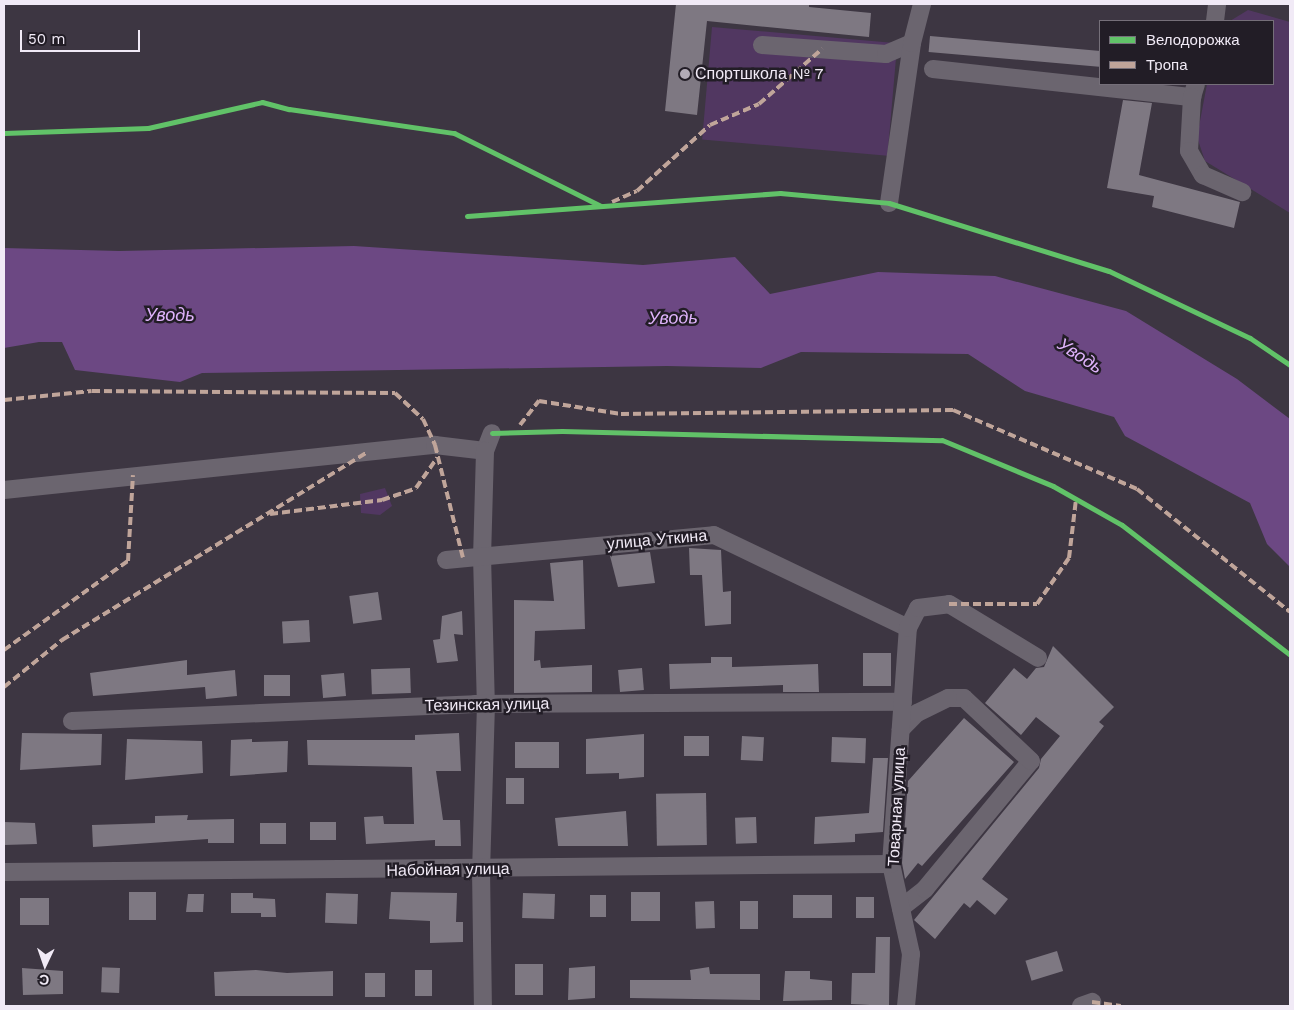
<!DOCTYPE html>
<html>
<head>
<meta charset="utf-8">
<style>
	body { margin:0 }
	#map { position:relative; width:1294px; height:1010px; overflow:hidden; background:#3d3642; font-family:"Work Sans",sans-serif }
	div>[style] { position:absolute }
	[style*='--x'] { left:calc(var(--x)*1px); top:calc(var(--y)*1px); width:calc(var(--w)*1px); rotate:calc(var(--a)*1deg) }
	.green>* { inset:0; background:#513761; transform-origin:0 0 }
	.water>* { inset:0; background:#6c4883 }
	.building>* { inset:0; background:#7e7882; transform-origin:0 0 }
	.minor>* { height:18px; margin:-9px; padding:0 9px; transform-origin:9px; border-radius:9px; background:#6b656f }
	.quiet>* { height:4px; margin-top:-2px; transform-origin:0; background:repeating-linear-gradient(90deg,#c0a59a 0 8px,transparent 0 12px) }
	.cycleway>* { height:5px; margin:-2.5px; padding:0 2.5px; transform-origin:2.5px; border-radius:2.5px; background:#61c268 }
	.dots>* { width:14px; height:14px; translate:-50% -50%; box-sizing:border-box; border:2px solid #221d26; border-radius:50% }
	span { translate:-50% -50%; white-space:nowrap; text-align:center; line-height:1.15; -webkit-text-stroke:5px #221d26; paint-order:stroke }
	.poi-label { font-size:16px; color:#f1eaf6 }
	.left { translate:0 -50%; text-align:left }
	.street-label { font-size:16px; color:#f1eaf6 }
	.water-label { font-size:18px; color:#dfb3fb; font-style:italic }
	.frame { position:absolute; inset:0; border:5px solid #f1eaf6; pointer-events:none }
	.legend { position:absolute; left:1099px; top:20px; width:175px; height:65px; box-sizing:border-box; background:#221d26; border:1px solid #756f79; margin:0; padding:6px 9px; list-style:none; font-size:15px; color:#f1eaf6 }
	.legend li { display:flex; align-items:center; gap:10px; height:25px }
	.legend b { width:25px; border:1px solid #756f79 }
	.north { position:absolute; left:20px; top:940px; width:50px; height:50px; -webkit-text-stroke:4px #221d26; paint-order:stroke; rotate:183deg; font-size:14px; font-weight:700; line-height:20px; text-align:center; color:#f1eaf6 }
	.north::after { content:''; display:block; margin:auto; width:18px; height:22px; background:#f1eaf6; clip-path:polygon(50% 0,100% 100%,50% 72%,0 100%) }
	.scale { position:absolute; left:20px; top:30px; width:120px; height:22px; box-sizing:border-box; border:2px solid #f1eaf6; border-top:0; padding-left:6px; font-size:15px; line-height:18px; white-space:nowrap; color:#f1eaf6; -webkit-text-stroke:4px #221d26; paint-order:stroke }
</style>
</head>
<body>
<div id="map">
	<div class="green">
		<i style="clip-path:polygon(1248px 10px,1290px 22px,1290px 213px,1205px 161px,1197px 137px,1207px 84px,1273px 84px,1273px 21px,1230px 21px)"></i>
		<i style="left:712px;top:27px;width:186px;height:113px;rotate:5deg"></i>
		<i style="clip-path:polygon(385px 488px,392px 506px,380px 515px,361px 513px,360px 494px)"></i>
	</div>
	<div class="water">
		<i style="clip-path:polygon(354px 246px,643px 265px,735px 257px,770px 294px,878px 272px,995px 276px,1126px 311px,1237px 379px,1290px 419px,1290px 567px,1267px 544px,1250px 503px,1125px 436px,1114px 417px,1025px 391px,968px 354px,801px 352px,761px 368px,667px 366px,202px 373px,180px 382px,75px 370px,62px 342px,39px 342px,4px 348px,4px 248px,119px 251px)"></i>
	</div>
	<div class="building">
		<i style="clip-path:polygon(676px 4px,809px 4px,809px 7px,871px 13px,869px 37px,707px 21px,697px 115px,665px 111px)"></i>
		<i style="left:930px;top:36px;width:171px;height:16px;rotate:5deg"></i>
		<i style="clip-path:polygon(1123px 100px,1152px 103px,1139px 175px,1240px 202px,1234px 228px,1152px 207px,1154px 196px,1107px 188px)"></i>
		<i style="clip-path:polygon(689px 548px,721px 550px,723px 592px,731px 591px,731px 624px,705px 626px,702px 575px,690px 575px)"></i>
		<i style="clip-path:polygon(650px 552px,655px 583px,618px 587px,610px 556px)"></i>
		<i style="clip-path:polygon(583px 560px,585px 629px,535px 631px,534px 661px,540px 660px,541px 668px,592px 665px,592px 692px,514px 693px,514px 600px,554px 601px,550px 563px)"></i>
		<i style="left:378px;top:592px;width:28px;height:29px;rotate:82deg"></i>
		<i style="clip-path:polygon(462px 611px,463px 635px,454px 634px,458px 661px,437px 663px,433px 640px,440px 639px,442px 616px)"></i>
		<i style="left:309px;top:620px;width:22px;height:27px;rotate:87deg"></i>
		<i style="clip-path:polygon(1053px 646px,1114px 707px,1099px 722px,1104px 726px,982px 879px,1008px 899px,995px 915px,977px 900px,970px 908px,964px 903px,935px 939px,914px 920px,1039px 768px,1041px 759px,1060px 736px,1036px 717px,1021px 735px,985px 703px,1014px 668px,1027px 679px,1036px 668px,1044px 667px)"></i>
		<i style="left:863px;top:653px;width:28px;height:33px"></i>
		<i style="clip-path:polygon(711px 657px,732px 657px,732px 667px,818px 664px,819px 692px,783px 692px,783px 685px,670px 689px,669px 664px,711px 663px)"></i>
		<i style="clip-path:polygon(187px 660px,187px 675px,235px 670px,237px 696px,206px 699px,205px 687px,93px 696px,90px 673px)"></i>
		<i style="left:410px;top:668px;width:25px;height:39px;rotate:88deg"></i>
		<i style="left:642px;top:668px;width:22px;height:24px;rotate:85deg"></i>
		<i style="left:344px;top:673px;width:23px;height:23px;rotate:85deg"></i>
		<i style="left:264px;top:675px;width:26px;height:21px"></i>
		<i style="clip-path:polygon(964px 718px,1014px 762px,922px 866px,918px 863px,905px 879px,902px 863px,908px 781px)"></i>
		<i style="clip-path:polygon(22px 733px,102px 734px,101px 765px,20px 770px)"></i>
		<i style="clip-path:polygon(459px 733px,461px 771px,436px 771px,443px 820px,460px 820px,461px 846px,435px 846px,435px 840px,366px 844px,364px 817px,383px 816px,384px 824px,414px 824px,412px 767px,308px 765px,307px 740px,415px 740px,415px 735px)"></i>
		<i style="clip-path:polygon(644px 734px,644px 777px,619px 779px,619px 773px,586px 774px,586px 739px)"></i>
		<i style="left:709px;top:736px;width:20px;height:25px;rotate:90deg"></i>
		<i style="left:742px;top:736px;width:22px;height:24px;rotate:3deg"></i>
		<i style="left:832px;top:737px;width:34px;height:25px;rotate:2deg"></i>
		<i style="clip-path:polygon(127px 739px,202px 741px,203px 773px,125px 780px)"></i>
		<i style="clip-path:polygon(252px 739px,252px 742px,288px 741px,287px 772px,230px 776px,231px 740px)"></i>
		<i style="left:515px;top:742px;width:44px;height:26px"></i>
		<i style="clip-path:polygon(873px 758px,888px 758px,883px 832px,855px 834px,855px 842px,814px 844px,815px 817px,869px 813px)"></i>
		<i style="left:506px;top:778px;width:18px;height:26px"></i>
		<i style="left:706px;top:793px;width:52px;height:50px;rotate:89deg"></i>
		<i style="clip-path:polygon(626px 811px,628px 846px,558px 846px,555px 818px)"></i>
		<i style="clip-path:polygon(188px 815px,187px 820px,234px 819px,234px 843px,208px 843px,208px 839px,93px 847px,92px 825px,155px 823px,155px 816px)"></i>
		<i style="left:756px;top:817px;width:26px;height:21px;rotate:88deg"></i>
		<i style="clip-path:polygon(4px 822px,35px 823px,37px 844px,4px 845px)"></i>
		<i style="left:310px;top:822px;width:26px;height:18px"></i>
		<i style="left:260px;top:823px;width:26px;height:21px"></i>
		<i style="left:129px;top:892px;width:27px;height:28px"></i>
		<i style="clip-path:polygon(391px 892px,457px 893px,456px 922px,463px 922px,463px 942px,430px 943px,430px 921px,389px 919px)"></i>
		<i style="left:660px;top:892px;width:29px;height:29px;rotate:90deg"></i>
		<i style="clip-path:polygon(231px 893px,253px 893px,253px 898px,275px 899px,276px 917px,261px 917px,261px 913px,231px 913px)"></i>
		<i style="left:523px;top:893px;width:32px;height:25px;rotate:2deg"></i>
		<i style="clip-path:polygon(188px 894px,204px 894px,203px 912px,186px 912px)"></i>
		<i style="left:358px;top:894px;width:30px;height:32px;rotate:92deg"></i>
		<i style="left:590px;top:895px;width:16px;height:22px"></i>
		<i style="left:793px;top:895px;width:39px;height:23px"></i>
		<i style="left:856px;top:897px;width:18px;height:21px"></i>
		<i style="left:20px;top:898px;width:29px;height:27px"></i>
		<i style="left:714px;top:901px;width:27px;height:19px;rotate:88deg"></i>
		<i style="left:758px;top:901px;width:28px;height:18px;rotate:90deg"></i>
		<i style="clip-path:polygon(876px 937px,890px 937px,889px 1006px,851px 1004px,852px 973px,875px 973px)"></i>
		<i style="left:1057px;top:951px;width:21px;height:33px;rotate:73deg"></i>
		<i style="left:515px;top:964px;width:28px;height:31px"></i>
		<i style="clip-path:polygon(595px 966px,595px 998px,568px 1000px,569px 968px)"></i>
		<i style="clip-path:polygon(709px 967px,710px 974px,760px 974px,760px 1000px,630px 998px,630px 980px,691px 980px,690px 970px)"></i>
		<i style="clip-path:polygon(22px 968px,63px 971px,63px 994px,23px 995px)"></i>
		<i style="left:120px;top:968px;width:25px;height:18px;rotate:92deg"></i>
		<i style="clip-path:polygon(256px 970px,287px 973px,333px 971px,333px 996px,215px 996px,214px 972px)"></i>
		<i style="left:415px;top:970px;width:17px;height:26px"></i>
		<i style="clip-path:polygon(785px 971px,810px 971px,810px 979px,832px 981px,832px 1000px,783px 1001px)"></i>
		<i style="left:385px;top:973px;width:24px;height:20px;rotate:90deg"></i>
	</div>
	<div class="minor">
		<i style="--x:1215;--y:21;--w:17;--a:-83"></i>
		<i style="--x:762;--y:45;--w:124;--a:4.2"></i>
		<i style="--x:886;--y:54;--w:28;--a:-23"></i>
		<i style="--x:933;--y:69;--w:261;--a:6.2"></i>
		<i style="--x:1196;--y:84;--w:14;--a:107"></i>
		<i style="--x:1192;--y:97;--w:54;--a:93.2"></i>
		<i style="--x:1189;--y:151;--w:28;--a:60"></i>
		<i style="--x:1203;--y:175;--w:43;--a:23.6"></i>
		<i style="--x:889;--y:203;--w:162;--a:-81.8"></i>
		<i style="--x:912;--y:43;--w:40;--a:-75.6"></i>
		<i style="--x:485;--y:451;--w:19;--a:-69"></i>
		<i style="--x:4;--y:490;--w:433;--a:-6"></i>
		<i style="--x:435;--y:445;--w:50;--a:6.8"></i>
		<i style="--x:485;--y:451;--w:105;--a:91.6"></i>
		<i style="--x:482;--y:556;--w:148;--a:88.5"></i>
		<i style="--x:486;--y:704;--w:165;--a:91.7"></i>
		<i style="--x:481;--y:869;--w:137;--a:89.2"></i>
		<i style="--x:446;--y:560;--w:269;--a:-5.3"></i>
		<i style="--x:714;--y:535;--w:215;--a:25.6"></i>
		<i style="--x:72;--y:721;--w:403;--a:-2.4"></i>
		<i style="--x:475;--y:704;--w:428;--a:-0.3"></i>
		<i style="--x:4;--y:872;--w:887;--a:-0.52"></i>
		<i style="--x:901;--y:908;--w:31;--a:-38"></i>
		<i style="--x:925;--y:889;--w:166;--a:-50.4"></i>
		<i style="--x:1031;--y:761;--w:92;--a:-136.8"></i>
		<i style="--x:964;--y:698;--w:16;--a:180"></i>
		<i style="--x:948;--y:698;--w:34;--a:154"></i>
		<i style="--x:917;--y:713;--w:23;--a:135"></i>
		<i style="--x:906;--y:1006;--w:52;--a:-84.5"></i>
		<i style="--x:911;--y:954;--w:92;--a:-102.5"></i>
		<i style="--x:891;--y:864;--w:237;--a:-85.9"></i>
		<i style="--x:908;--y:628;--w:22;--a:-63"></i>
		<i style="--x:918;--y:608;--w:31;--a:-7"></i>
		<i style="--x:949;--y:604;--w:104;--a:31.2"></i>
		<i style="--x:1081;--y:1006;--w:12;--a:-20"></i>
	</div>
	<div class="quiet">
		<i style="--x:612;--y:202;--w:27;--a:-24"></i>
		<i style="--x:637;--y:191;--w:98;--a:-42.1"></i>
		<i style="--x:710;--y:125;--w:53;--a:-23.2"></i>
		<i style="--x:759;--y:104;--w:84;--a:-41.1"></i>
		<i style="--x:4;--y:400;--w:88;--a:-5.8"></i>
		<i style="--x:92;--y:391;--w:303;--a:0.4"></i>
		<i style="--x:395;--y:393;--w:38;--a:43"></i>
		<i style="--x:423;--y:419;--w:29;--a:65"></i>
		<i style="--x:435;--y:445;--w:116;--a:76.1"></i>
		<i style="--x:520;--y:425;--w:31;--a:-52"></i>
		<i style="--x:539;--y:401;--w:83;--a:9"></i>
		<i style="--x:621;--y:414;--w:332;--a:-0.7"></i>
		<i style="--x:953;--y:410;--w:200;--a:23.2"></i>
		<i style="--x:1137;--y:489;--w:196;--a:38.8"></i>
		<i style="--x:270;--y:514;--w:113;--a:-7.1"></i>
		<i style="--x:382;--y:500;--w:36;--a:-19"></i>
		<i style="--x:416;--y:488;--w:37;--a:-55"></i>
		<i style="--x:949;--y:604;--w:88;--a:0"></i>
		<i style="--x:1037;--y:604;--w:56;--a:-55.2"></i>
		<i style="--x:1069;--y:558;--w:59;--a:-83.2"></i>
		<i style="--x:4;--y:650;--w:153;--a:-35.7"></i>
		<i style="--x:128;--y:561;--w:86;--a:-86.7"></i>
		<i style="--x:4;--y:687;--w:75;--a:-39"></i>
		<i style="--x:62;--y:640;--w:358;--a:-31.6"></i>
		<i style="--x:1092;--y:1002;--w:29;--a:8"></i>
	</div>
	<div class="cycleway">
		<i style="--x:4;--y:133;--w:144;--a:-2"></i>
		<i style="--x:148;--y:128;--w:117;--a:-12.8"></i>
		<i style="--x:262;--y:102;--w:28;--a:15"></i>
		<i style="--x:289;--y:109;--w:167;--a:8.3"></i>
		<i style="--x:454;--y:133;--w:164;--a:26.4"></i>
		<i style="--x:467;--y:216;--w:314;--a:-4.2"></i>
		<i style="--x:780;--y:193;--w:109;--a:5.2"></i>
		<i style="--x:889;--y:203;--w:230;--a:17.2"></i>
		<i style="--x:1109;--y:271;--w:156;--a:25.4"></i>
		<i style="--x:1250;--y:338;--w:48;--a:34"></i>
		<i style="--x:492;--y:433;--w:70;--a:-1.6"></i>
		<i style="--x:562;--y:431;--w:380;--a:1.4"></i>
		<i style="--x:942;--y:440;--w:120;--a:22.5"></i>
		<i style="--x:1053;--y:486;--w:79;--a:29.5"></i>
		<i style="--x:1122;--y:525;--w:212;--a:37.7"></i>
	</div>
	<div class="dots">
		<i style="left:685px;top:74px;background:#b2abb7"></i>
	</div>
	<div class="poi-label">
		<span class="left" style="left:695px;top:74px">Спортшкола № 7</span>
	</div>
	<div class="street-label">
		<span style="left:657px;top:540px;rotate:-5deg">улица Уткина</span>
		<span style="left:487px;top:705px;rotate:-1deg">Тезинская улица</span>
		<span style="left:897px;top:807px;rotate:-87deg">Товарная улица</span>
		<span style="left:448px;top:870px;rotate:-1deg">Набойная улица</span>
	</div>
	<div class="water-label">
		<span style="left:170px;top:315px">Уводь</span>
		<span style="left:673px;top:318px;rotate:-1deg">Уводь</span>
		<span style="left:1080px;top:356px;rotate:33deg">Уводь</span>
	</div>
	<div class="frame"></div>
	<ul class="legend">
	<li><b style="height:6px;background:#61c268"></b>Велодорожка</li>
	<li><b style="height:6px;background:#c0a59a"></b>Тропа</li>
	</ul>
	<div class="north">С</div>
	<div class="scale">50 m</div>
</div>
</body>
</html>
